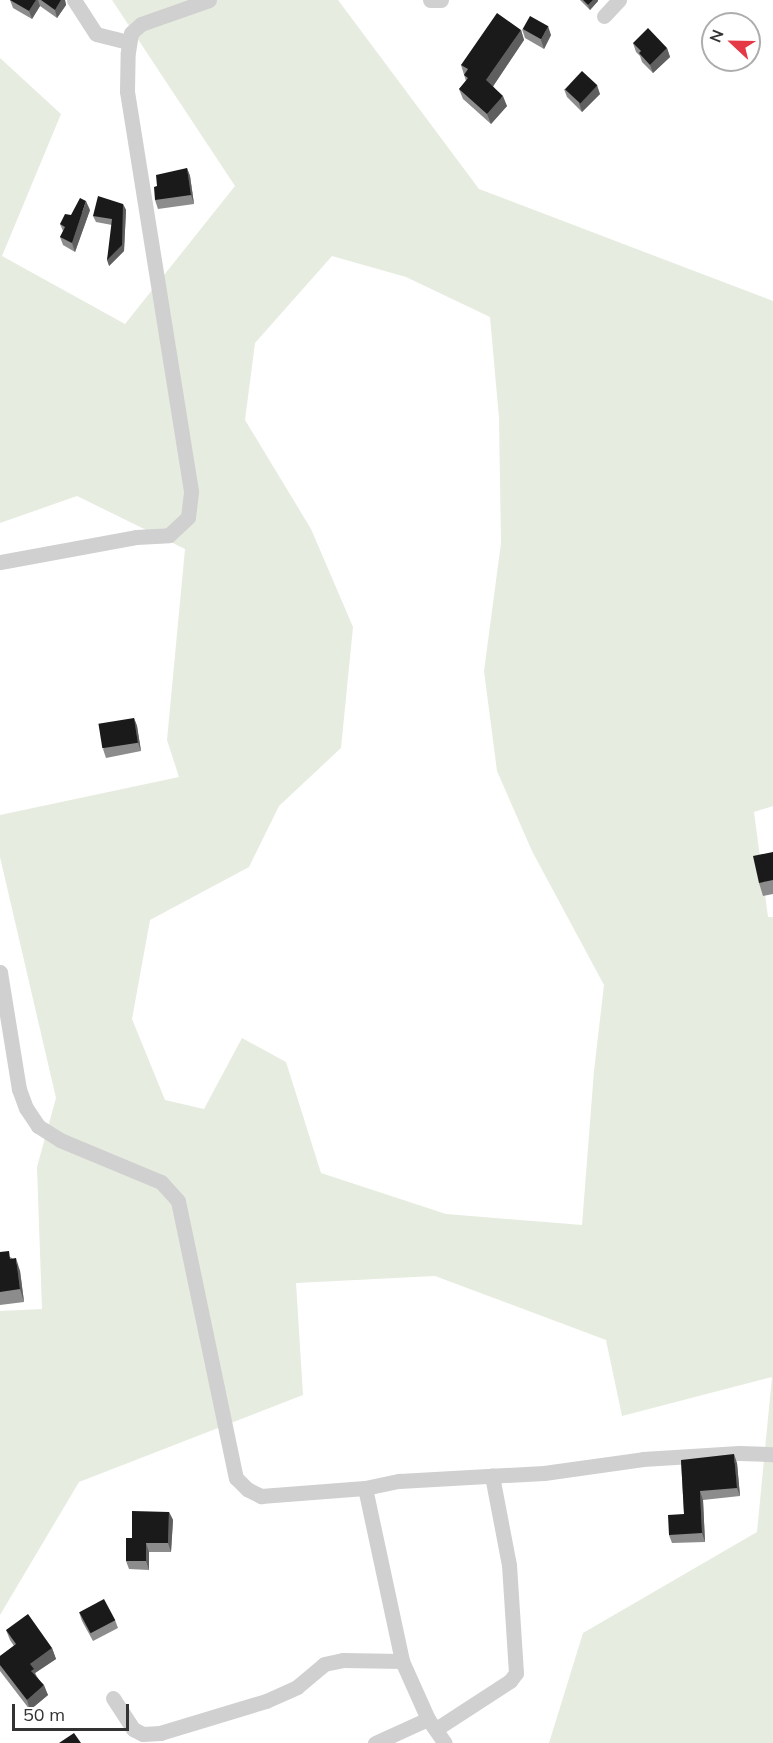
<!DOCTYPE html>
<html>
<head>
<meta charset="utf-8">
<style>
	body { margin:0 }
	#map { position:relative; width:773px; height:1743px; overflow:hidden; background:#fff; font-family:Mulish,sans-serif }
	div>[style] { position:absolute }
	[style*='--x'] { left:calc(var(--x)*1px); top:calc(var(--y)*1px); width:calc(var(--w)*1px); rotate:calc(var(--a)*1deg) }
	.green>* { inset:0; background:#e6ecdf }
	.street>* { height:15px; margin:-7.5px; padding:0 7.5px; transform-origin:7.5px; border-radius:7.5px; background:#d0d0d0 }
	.wall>* { inset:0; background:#8c8c8c }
	.shaded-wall>* { inset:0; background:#5f5f5f }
	.building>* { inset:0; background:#1a1a1a; transform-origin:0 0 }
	span { translate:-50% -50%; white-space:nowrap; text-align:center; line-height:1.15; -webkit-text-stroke:6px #fff; paint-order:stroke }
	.north { position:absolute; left:701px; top:12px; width:60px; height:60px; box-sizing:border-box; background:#fff; border:2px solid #adadad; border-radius:50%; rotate:292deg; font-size:16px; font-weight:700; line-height:24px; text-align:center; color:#333 }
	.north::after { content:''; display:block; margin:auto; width:21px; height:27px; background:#e63946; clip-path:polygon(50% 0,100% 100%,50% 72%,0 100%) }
	.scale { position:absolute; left:12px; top:1704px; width:117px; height:27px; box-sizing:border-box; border:3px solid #333; border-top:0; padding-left:8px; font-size:18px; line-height:21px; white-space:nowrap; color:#333; -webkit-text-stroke:4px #fff; paint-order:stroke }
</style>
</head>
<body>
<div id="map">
	<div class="green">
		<i style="clip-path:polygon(evenodd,112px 0,338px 0,479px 189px,773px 301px,773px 806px,754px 812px,768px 917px,773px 917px,773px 1743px,549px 1743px,583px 1633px,757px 1532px,772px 1377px,622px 1416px,606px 1340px,435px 1276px,296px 1283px,303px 1395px,79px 1482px,0 1615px,0 1311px,42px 1309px,37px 1167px,56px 1098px,0 857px,0 815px,179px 777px,167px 740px,185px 549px,77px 496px,0 523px,0 58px,61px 114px,2px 256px,125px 324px,235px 186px,112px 0,332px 256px,406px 277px,490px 317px,499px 418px,501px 543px,484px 671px,497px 771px,532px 851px,604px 985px,594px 1071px,582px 1225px,446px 1214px,321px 1173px,286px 1062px,242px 1038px,204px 1109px,165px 1100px,132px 1019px,150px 920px,249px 867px,279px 806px,341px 748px,353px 627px,311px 529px,245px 420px,255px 343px,332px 256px)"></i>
	</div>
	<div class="street">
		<i style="--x:74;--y:0;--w:40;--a:57.1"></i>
		<i style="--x:96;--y:34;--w:33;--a:14"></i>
		<i style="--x:430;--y:0;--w:11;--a:0"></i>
		<i style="--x:604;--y:16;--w:22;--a:-47"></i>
		<i style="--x:0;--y:562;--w:138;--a:-10.4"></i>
		<i style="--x:136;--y:537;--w:33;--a:-3"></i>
		<i style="--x:169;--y:535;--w:26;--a:-43"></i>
		<i style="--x:188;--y:517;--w:26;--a:-83"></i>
		<i style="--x:191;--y:491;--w:405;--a:-99.1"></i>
		<i style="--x:127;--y:91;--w:39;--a:-89"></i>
		<i style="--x:128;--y:52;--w:19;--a:-81"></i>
		<i style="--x:131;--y:33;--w:13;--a:-42"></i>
		<i style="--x:141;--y:24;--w:72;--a:-19.4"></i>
		<i style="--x:0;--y:972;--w:119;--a:80.8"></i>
		<i style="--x:19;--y:1089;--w:20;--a:70"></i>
		<i style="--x:26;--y:1108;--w:22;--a:56"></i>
		<i style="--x:38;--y:1126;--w:26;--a:32"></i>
		<i style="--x:60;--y:1140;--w:109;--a:22.6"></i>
		<i style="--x:161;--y:1182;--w:25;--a:48"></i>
		<i style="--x:178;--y:1201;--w:283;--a:78.2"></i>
		<i style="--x:236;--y:1478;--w:16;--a:45"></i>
		<i style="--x:247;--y:1489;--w:16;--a:27"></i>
		<i style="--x:261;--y:1496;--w:104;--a:-4.4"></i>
		<i style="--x:365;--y:1488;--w:35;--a:-12"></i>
		<i style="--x:399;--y:1481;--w:145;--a:-3.2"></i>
		<i style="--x:544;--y:1473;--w:100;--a:-8"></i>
		<i style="--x:643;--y:1459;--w:96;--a:-3.6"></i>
		<i style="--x:739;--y:1453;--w:34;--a:2"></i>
		<i style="--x:365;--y:1488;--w:177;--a:77.9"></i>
		<i style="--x:402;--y:1661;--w:64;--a:65.9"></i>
		<i style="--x:428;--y:1719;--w:29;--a:55"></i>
		<i style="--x:113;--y:1698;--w:37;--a:57"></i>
		<i style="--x:133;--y:1729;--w:11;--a:27"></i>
		<i style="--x:143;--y:1734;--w:17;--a:-3"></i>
		<i style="--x:160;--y:1733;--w:111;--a:-16.8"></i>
		<i style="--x:266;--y:1701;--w:34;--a:-24"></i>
		<i style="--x:297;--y:1687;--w:35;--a:-40"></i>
		<i style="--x:324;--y:1664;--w:19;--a:-12"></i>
		<i style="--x:343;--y:1660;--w:59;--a:1"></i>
		<i style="--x:436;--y:1729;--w:88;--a:-33"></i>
		<i style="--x:510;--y:1681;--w:10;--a:-53"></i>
		<i style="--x:516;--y:1673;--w:108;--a:-93.7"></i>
		<i style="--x:509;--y:1565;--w:91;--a:-100.8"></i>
		<i style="--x:375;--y:1743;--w:58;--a:-24.4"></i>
	</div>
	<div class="wall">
		<i style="clip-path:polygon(10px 0,65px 0,66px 5px,57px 18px,40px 6px,32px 19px,13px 8px)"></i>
		<i style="clip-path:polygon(580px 0,598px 0,598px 1px,590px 10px)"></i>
		<i style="clip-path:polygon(522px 29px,551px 35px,544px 49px,525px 38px)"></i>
		<i style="clip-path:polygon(521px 30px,524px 40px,493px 86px,507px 106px,491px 124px,463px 99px,459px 89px,466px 81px,461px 65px)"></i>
		<i style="clip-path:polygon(633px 43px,667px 48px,670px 57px,653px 73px,642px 62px,640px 56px,636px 52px)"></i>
		<i style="clip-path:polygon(564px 89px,600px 94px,582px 112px,567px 97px)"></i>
		<i style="clip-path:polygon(187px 168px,190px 176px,194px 204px,158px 209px,155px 200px)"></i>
		<i style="clip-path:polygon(123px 204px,126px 210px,124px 251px,109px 266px,112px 225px,96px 222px,93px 216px)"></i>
		<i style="clip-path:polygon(90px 210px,75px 252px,63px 245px,60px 237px,63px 231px,60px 224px,71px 215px)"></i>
		<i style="clip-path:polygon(134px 718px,137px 726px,141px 751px,106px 758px,103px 749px)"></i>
		<i style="clip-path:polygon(773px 852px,773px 894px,763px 896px,759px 883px)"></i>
		<i style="clip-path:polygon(0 1252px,12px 1258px,20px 1271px,24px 1302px,0 1305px)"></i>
		<i style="clip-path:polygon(681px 1460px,737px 1463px,740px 1496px,703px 1500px,705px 1542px,672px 1543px,669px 1535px,684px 1514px)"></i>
		<i style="clip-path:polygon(169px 1512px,173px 1520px,171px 1552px,149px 1552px,149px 1570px,129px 1569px,126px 1561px,132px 1538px)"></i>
		<i style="clip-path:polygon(79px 1612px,115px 1620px,118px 1628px,93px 1641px,82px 1621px)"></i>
		<i style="clip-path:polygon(6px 1630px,52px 1648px,56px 1659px,35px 1673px,48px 1695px,30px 1710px,0 1671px,0 1656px,14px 1646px,10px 1640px)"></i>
	</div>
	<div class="shaded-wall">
		<i style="clip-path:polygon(36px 0,38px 0,40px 6px,32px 19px,29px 11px)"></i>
		<i style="clip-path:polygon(61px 0,65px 0,66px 5px,57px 18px,55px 10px)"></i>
		<i style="clip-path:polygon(593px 0,598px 0,598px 1px,590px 10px,588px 5px)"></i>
		<i style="clip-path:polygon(548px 26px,551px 35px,544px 49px,541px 40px)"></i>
		<i style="clip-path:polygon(521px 30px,524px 40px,490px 91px,486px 80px)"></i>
		<i style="clip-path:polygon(667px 48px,670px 57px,653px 73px,650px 65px)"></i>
		<i style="clip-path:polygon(597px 85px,600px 94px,582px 112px,579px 103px)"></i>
		<i style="clip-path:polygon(503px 96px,507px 106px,491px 124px,487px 114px)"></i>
		<i style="clip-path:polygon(187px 168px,190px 176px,194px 204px,191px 195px)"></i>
		<i style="clip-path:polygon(86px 201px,90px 210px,75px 252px,72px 243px)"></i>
		<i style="clip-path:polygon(123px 204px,126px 210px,124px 251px,109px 266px,107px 260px)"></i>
		<i style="clip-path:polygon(134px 718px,137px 726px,141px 751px,138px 743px)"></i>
		<i style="clip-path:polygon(16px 1258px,20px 1271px,24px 1302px,20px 1289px)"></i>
		<i style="clip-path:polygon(734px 1454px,737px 1463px,740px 1496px,737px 1488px)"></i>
		<i style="clip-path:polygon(700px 1491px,703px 1500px,705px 1542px,702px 1533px)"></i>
		<i style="clip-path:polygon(169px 1512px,173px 1520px,171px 1552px,168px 1543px)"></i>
		<i style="clip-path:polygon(146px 1543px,149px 1552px,149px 1570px,146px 1561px)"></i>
		<i style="clip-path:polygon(52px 1648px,56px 1659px,35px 1673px,37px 1680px,31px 1671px,30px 1664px)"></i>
		<i style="clip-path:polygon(44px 1685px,48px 1695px,30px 1710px,27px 1700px)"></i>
	</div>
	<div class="building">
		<i style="clip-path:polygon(10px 0,36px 0,29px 11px)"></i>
		<i style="clip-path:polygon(41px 0,61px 0,55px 10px)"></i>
		<i style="clip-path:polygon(583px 0,593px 0,588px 5px)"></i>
		<i style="clip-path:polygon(497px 13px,521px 30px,486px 80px,503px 96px,487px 114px,459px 89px,468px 78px,464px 75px,468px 69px,461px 65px)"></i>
		<i style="left:530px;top:16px;width:21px;height:15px;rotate:29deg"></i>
		<i style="clip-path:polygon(648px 28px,667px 48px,650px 65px,639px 53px,641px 51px,633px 43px)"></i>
		<i style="left:582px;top:71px;width:21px;height:25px;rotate:43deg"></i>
		<i style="clip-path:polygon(187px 168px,191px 195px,155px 200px,154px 187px,157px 186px,156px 175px)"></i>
		<i style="clip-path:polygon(98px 196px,123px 204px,122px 245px,107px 260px,112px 219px,93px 216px)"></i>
		<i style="clip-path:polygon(80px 198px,86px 201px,72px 243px,60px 237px,65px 227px,60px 224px,65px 214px,71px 215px)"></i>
		<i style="left:134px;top:718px;width:25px;height:36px;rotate:81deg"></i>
		<i style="clip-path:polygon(773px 852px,773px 880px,759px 883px,753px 856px)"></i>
		<i style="clip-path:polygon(9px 1251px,10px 1259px,16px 1258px,20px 1289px,0 1292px,0 1252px)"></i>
		<i style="clip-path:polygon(734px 1454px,737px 1488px,700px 1491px,702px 1533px,669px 1535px,668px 1515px,684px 1514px,681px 1460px)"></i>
		<i style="clip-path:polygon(132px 1511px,169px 1512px,168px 1543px,146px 1543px,146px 1561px,126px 1561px,126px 1538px,132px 1538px)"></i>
		<i style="left:104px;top:1599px;width:24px;height:28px;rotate:62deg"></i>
		<i style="clip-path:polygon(28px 1614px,52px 1648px,30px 1664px,34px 1669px,31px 1671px,44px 1685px,27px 1700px,0 1665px,0 1656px,16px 1644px,6px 1630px)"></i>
		<i style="clip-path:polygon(74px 1733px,81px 1743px,59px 1743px)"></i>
	</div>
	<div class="north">N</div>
	<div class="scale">50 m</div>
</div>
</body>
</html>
